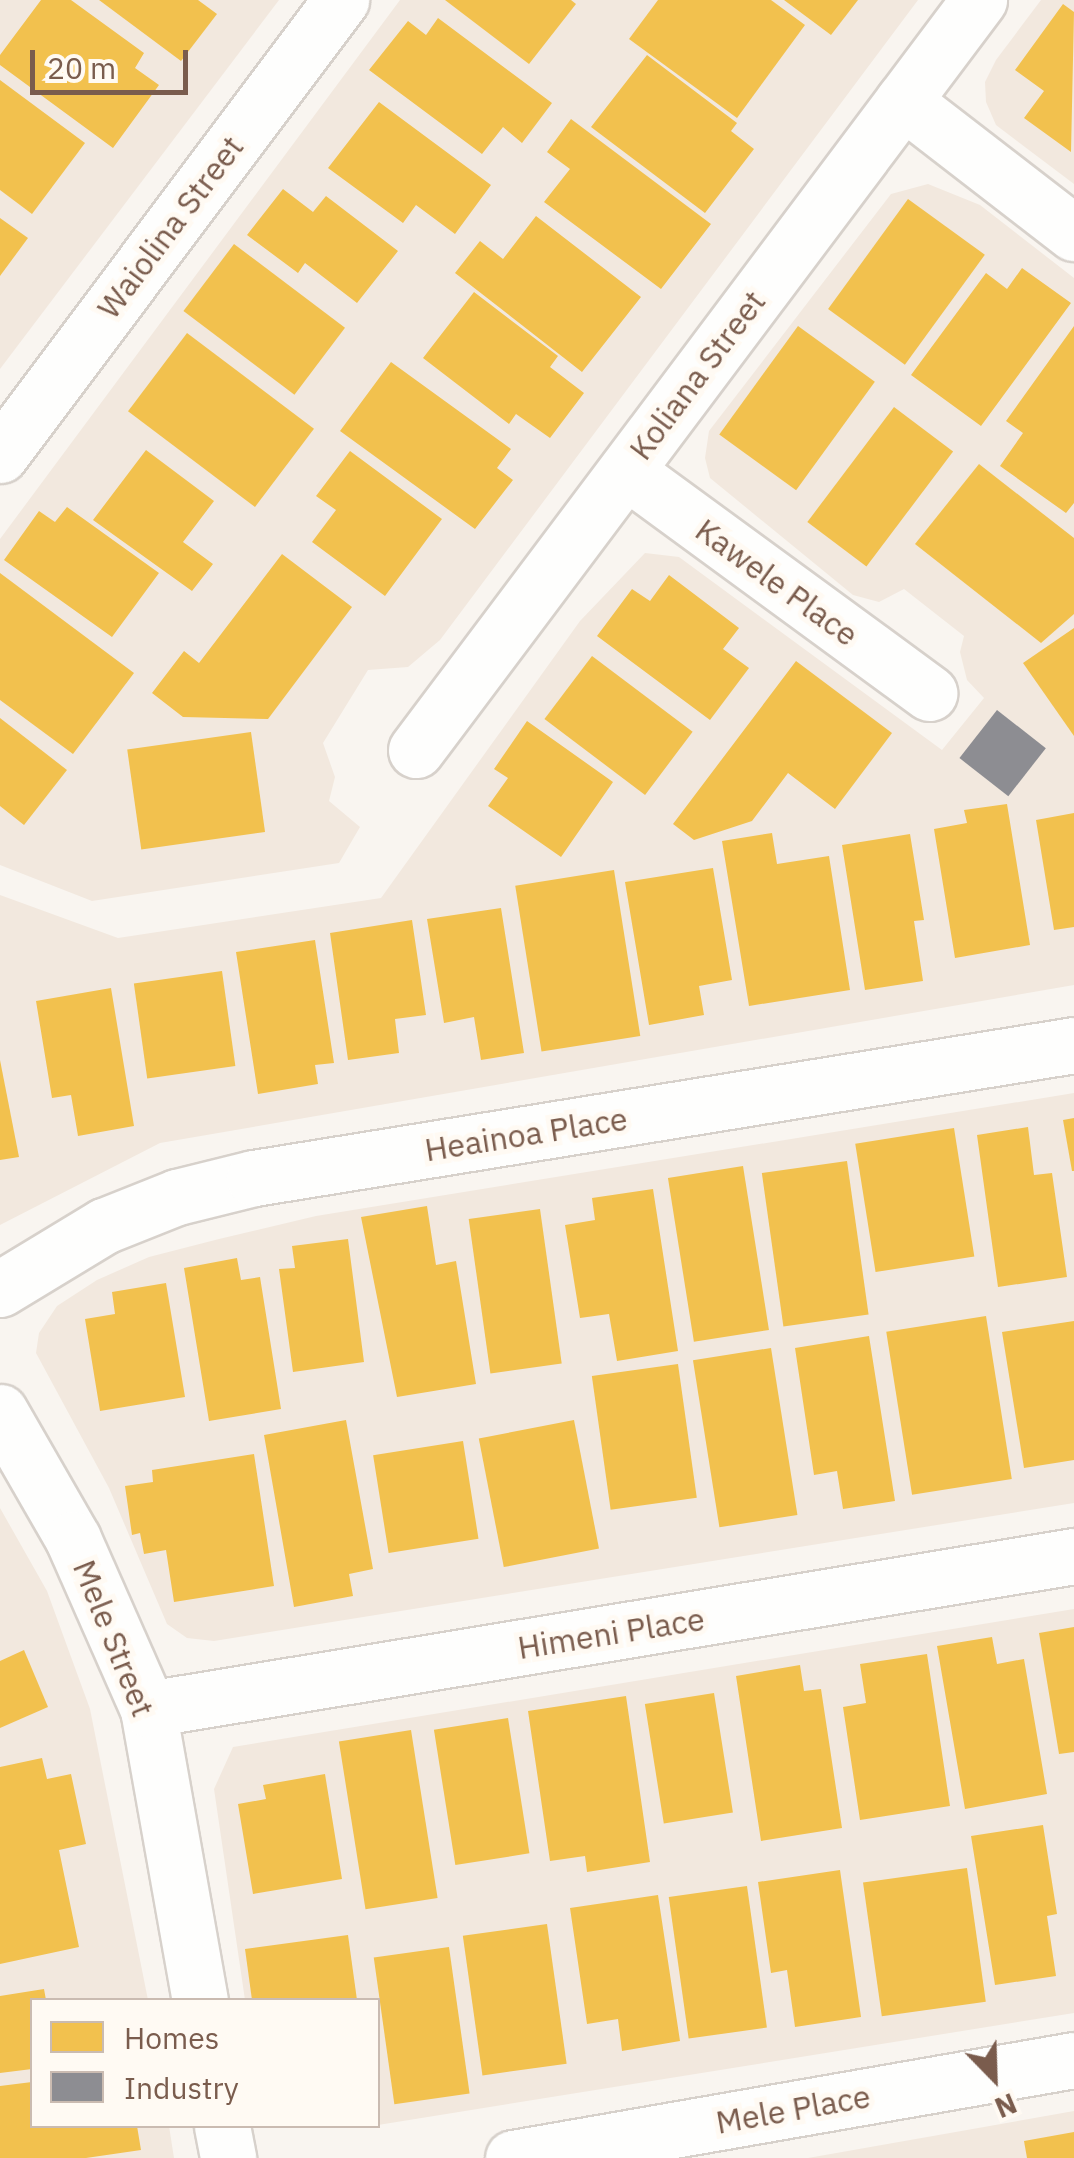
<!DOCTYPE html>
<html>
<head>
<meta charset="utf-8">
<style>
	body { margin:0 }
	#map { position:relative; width:1074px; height:2158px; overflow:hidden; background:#f9f5f0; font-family:"IBM Plex Sans",sans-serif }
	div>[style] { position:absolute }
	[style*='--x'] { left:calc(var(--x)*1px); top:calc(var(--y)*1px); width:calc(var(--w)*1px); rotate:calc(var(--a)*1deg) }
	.residential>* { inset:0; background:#f2e8de }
	.homes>* { inset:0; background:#f2c14e; transform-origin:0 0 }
	.industry>* { inset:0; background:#8d8d92; transform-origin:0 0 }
	.roads { filter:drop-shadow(2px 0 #d7d1cb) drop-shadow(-2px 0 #d7d1cb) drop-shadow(0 2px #d7d1cb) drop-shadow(0 -2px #d7d1cb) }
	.minor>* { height:55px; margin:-27.5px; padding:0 27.5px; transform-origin:27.5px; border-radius:27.5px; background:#fefefd }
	span { translate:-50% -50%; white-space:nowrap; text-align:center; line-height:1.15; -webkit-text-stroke:10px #fffaf3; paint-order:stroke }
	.street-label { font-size:32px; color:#7a5c4d }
	.legend { position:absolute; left:30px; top:1998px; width:350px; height:130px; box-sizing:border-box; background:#fffaf3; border:2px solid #cabbb1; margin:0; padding:12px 18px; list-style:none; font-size:30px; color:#7a5c4d }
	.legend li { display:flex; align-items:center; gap:20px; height:50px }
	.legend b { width:50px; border:2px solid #cabbb1 }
	.north { position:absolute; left:944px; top:2028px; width:100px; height:100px; -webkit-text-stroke:8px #fffaf3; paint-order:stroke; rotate:157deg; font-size:28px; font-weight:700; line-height:40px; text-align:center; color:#7a5c4d }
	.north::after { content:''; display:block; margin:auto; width:35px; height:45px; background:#7a5c4d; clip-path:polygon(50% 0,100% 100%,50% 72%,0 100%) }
	.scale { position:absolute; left:30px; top:50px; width:158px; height:45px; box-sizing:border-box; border:5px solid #7a5c4d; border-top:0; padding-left:12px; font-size:30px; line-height:35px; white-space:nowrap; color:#7a5c4d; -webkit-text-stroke:8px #fffaf3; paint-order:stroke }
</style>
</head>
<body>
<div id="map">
	<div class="residential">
		<i style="clip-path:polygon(0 0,279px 0,0 369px)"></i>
		<i style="clip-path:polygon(400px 0,918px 0,440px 640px,408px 667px,368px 670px,323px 743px,335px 777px,329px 801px,360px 827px,339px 863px,92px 901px,0 865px,0 539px)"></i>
		<i style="clip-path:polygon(1041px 0,1074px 0,1074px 184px,996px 125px,986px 102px,985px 82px,996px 60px)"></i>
		<i style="clip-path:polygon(928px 184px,980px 205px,1074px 278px,1074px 985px,160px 1143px,0 1225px,0 895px,118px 938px,381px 898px,580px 621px,645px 553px,679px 557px,942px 750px,984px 698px,967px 680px,960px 652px,964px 636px,904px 589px,879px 602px,853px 595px,710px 478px,705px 458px,709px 431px,891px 194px)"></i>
		<i style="clip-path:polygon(1074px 1093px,1074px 1503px,214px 1641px,187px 1638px,167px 1624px,109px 1488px,36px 1353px,39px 1333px,57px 1306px,97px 1280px,149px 1257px,219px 1239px,316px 1216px)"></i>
		<i style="clip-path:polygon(0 1508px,47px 1591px,90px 1709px,148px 2000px,32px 2000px,32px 2126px,169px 2126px,174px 2158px,0 2158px)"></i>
		<i style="clip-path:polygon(1074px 1609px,1074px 2013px,378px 2125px,378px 2000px,245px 2000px,214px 1789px,233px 1747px)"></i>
		<i style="clip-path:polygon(1074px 2111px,1074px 2158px,808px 2158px)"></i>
	</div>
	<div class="homes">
		<i style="clip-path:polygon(41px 0,71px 0,144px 53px,135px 68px,159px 85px,113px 148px,0 65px,0 55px)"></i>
		<i style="clip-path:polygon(99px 0,198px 0,217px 14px,181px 61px)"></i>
		<i style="clip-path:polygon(445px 0,571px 0,576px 4px,529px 64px)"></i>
		<i style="clip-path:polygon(658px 0,771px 0,805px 25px,737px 118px,629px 39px)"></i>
		<i style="clip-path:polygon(784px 0,858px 0,831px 35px)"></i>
		<i style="clip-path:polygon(1063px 4px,1074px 12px,1071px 152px,1024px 118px,1044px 91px,1015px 70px)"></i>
		<i style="clip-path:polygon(438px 18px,552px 103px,522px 143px,503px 127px,482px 154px,369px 70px,408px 21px,426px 35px)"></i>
		<i style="clip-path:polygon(647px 55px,737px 123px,731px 131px,754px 149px,705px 213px,591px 127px)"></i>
		<i style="clip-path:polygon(0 80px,85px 143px,32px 214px,0 190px)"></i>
		<i style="clip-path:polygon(379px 102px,491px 185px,455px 234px,416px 205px,403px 223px,328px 168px)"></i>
		<i style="clip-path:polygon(571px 119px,711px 224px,661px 289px,544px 202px,570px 169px,547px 152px)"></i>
		<i style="clip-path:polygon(283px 189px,313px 212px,326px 196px,398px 251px,357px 303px,305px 263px,298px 273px,247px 235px)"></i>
		<i style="left:908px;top:199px;width:95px;height:136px;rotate:36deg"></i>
		<i style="clip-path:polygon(536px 216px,641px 297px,582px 372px,455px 273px,480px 241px,503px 259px)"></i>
		<i style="clip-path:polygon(0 218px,28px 238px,0 276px)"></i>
		<i style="left:234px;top:244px;width:139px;height:84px;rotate:37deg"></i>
		<i style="clip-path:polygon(1022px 268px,1071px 303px,981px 426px,911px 375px,986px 273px,1007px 289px)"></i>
		<i style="clip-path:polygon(474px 292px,558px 356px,550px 367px,584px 393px,550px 438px,516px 414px,509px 424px,423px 358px)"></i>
		<i style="left:798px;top:326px;width:95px;height:134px;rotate:36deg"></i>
		<i style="clip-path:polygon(1074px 326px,1074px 503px,1066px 513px,1000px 466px,1023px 433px,1006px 421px)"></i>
		<i style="left:187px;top:333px;width:159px;height:98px;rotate:37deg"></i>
		<i style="clip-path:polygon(391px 362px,511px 449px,497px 468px,513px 480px,475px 529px,340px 431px)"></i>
		<i style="left:894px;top:407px;width:74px;height:144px;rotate:37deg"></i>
		<i style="clip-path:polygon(146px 450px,214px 501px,183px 542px,213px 564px,192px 591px,93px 520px)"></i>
		<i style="clip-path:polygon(350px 451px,442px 519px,385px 596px,312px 542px,336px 510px,316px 496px)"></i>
		<i style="clip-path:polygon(979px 464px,1074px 538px,1074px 614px,1041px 643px,915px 544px)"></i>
		<i style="clip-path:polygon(67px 507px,159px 573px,112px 637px,4px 560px,39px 511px,55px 522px)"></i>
		<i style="clip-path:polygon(282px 554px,352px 607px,268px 719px,183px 717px,152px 693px,184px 651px,199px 663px)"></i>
		<i style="clip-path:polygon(0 573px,134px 673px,73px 754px,0 700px)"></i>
		<i style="clip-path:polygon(669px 575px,739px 628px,723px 649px,749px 668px,710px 720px,597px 636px,632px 589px,650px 601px)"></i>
		<i style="clip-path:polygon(1074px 628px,1074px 736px,1023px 663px)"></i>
		<i style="left:592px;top:656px;width:126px;height:79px;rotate:37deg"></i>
		<i style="clip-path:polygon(796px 661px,892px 733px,835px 809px,788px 773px,752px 821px,694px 840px,673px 824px)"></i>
		<i style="clip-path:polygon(0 718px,67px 770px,24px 825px,0 806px)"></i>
		<i style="clip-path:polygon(527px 721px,613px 782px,561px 857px,488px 806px,508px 778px,494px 769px)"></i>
		<i style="left:251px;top:732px;width:101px;height:125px;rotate:82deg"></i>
		<i style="clip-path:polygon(1007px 804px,1030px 945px,955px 958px,934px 829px,967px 823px,964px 810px)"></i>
		<i style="clip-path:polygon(1074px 813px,1074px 927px,1054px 930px,1036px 820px)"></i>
		<i style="clip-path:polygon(772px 833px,777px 864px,829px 856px,850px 990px,749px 1006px,722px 841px)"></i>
		<i style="clip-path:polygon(910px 834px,924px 920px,914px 921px,923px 981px,865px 990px,842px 845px)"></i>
		<i style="clip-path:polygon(713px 868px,732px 980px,699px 986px,704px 1015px,649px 1025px,625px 882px)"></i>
		<i style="left:614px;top:870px;width:168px;height:100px;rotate:81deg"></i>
		<i style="clip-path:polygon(501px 908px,524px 1053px,481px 1060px,474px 1017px,444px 1023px,427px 919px)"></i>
		<i style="clip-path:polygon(412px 920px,426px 1015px,395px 1019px,399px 1053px,348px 1060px,330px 933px)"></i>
		<i style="clip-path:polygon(315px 940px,334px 1063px,315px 1065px,318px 1084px,258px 1094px,236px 952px)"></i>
		<i style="left:222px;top:971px;width:96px;height:89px;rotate:82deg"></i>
		<i style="clip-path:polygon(111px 988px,134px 1126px,78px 1136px,71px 1095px,52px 1098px,36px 1001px)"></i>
		<i style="clip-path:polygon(0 1060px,19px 1157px,0 1160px)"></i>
		<i style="clip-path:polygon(1074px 1118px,1074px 1171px,1072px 1171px,1063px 1120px)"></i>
		<i style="clip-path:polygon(1028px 1127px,1034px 1175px,1052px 1173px,1067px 1277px,998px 1287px,977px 1135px)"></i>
		<i style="left:954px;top:1128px;width:130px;height:100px;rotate:81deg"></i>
		<i style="left:847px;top:1161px;width:155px;height:86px;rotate:82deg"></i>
		<i style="left:743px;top:1166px;width:166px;height:76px;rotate:81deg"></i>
		<i style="clip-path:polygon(653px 1189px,678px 1351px,617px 1361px,609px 1314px,580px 1318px,565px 1225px,595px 1220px,592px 1198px)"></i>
		<i style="clip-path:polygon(427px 1206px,436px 1265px,456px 1261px,476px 1384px,397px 1397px,361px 1217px)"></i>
		<i style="left:540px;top:1209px;width:156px;height:72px;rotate:82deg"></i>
		<i style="clip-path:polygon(348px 1239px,364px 1362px,293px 1372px,279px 1269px,295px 1268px,292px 1246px)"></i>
		<i style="clip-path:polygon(237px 1258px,241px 1280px,260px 1277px,281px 1409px,209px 1421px,184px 1268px)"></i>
		<i style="clip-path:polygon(166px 1283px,185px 1397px,100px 1411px,85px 1319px,115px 1314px,112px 1292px)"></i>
		<i style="left:986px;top:1316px;width:165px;height:101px;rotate:81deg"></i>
		<i style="clip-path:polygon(1074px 1321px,1074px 1460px,1024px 1468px,1002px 1332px)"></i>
		<i style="clip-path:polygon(869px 1336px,895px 1501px,843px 1509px,837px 1471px,814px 1475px,795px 1348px)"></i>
		<i style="left:771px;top:1348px;width:169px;height:79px;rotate:81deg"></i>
		<i style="left:678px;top:1364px;width:135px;height:87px;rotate:82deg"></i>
		<i style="clip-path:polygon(346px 1420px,373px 1569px,349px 1574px,353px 1596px,294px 1607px,264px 1435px)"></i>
		<i style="left:574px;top:1420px;width:131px;height:97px;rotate:79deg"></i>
		<i style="left:463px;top:1441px;width:99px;height:91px;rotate:81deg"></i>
		<i style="clip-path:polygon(254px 1454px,274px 1586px,174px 1602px,166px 1550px,144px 1554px,140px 1533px,132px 1535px,125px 1486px,153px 1482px,152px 1470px)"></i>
		<i style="clip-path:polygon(1074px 1627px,1074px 1752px,1059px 1754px,1039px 1633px)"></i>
		<i style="clip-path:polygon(992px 1637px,997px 1664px,1024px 1659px,1047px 1794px,965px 1809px,937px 1646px)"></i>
		<i style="clip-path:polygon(24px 1650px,48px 1707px,0 1728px,0 1661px)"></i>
		<i style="clip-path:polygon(927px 1654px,950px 1806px,860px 1820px,843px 1707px,866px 1703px,860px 1664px)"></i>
		<i style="clip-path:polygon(800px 1665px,804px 1691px,821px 1689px,842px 1828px,761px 1841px,736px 1676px)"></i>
		<i style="left:714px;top:1693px;width:121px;height:70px;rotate:81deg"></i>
		<i style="clip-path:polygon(626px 1696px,650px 1862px,587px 1872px,585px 1856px,550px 1861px,528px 1711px)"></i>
		<i style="left:508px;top:1718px;width:137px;height:75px;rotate:81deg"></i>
		<i style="left:411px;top:1730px;width:170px;height:73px;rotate:81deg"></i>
		<i style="clip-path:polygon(42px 1758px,47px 1779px,71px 1774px,86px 1844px,59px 1850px,79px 1947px,0 1964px,0 1767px)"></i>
		<i style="clip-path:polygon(325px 1774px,342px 1879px,253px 1894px,238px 1804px,266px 1799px,263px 1785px)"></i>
		<i style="clip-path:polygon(1043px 1825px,1057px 1914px,1047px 1916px,1056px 1976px,995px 1985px,971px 1836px)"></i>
		<i style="left:967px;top:1868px;width:135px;height:105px;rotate:82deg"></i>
		<i style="clip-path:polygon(840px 1870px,861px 2017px,795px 2027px,787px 1970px,771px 1973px,758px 1882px)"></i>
		<i style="left:747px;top:1886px;width:143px;height:79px;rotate:82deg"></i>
		<i style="clip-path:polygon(658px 1895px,680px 2041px,622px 2051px,618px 2019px,587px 2024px,570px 1908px)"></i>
		<i style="left:547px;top:1924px;width:141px;height:85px;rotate:82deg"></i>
		<i style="clip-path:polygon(348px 1935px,357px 2000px,252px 2000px,245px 1949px)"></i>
		<i style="left:449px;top:1947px;width:148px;height:76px;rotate:82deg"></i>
		<i style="clip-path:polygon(44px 1989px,46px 2000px,32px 2000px,32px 2069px,0 2073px,0 1996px)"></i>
		<i style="clip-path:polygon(32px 2082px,32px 2126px,137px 2126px,141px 2150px,86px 2158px,0 2158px,0 2086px)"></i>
		<i style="clip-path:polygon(1074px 2132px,1074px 2158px,1027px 2158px,1024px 2141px)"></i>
	</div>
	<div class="industry">
		<i style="left:997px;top:710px;width:62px;height:61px;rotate:38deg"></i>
	</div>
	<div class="roads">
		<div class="minor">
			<i style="--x:903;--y:101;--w:216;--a:37.7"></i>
			<i style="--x:0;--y:455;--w:569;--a:-53.15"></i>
			<i style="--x:626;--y:471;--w:376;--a:36.2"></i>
			<i style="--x:416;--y:750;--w:938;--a:-53.11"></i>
			<i style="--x:0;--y:1289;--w:122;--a:-31.2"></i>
			<i style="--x:104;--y:1226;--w:79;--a:-21.7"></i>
			<i style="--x:177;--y:1197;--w:79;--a:-13.9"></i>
			<i style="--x:254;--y:1178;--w:831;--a:-9.21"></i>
			<i style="--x:0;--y:1412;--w:146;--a:60.1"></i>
			<i style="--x:73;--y:1539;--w:186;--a:66.2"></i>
			<i style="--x:148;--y:1709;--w:296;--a:79.9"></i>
			<i style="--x:148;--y:1709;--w:939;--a:-9.38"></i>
			<i style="--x:222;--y:2126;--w:33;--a:79"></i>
			<i style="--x:513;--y:2158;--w:569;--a:-9.91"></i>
		</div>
	</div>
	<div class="street-label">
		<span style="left:170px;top:227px;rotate:-53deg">Waiolina Street</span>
		<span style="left:697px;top:375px;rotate:-53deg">Koliana Street</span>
		<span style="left:777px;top:582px;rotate:36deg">Kawele Place</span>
		<span style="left:526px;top:1134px;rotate:-9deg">Heainoa Place</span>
		<span style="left:611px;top:1633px;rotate:-9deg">Himeni Place</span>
		<span style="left:114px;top:1638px;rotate:68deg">Mele Street</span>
		<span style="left:793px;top:2109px;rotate:-10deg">Mele Place</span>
	</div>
	<ul class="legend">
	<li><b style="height:28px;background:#f2c14e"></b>Homes</li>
	<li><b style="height:28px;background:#8d8d92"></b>Industry</li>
	</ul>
	<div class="north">N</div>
	<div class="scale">20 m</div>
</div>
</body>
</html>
